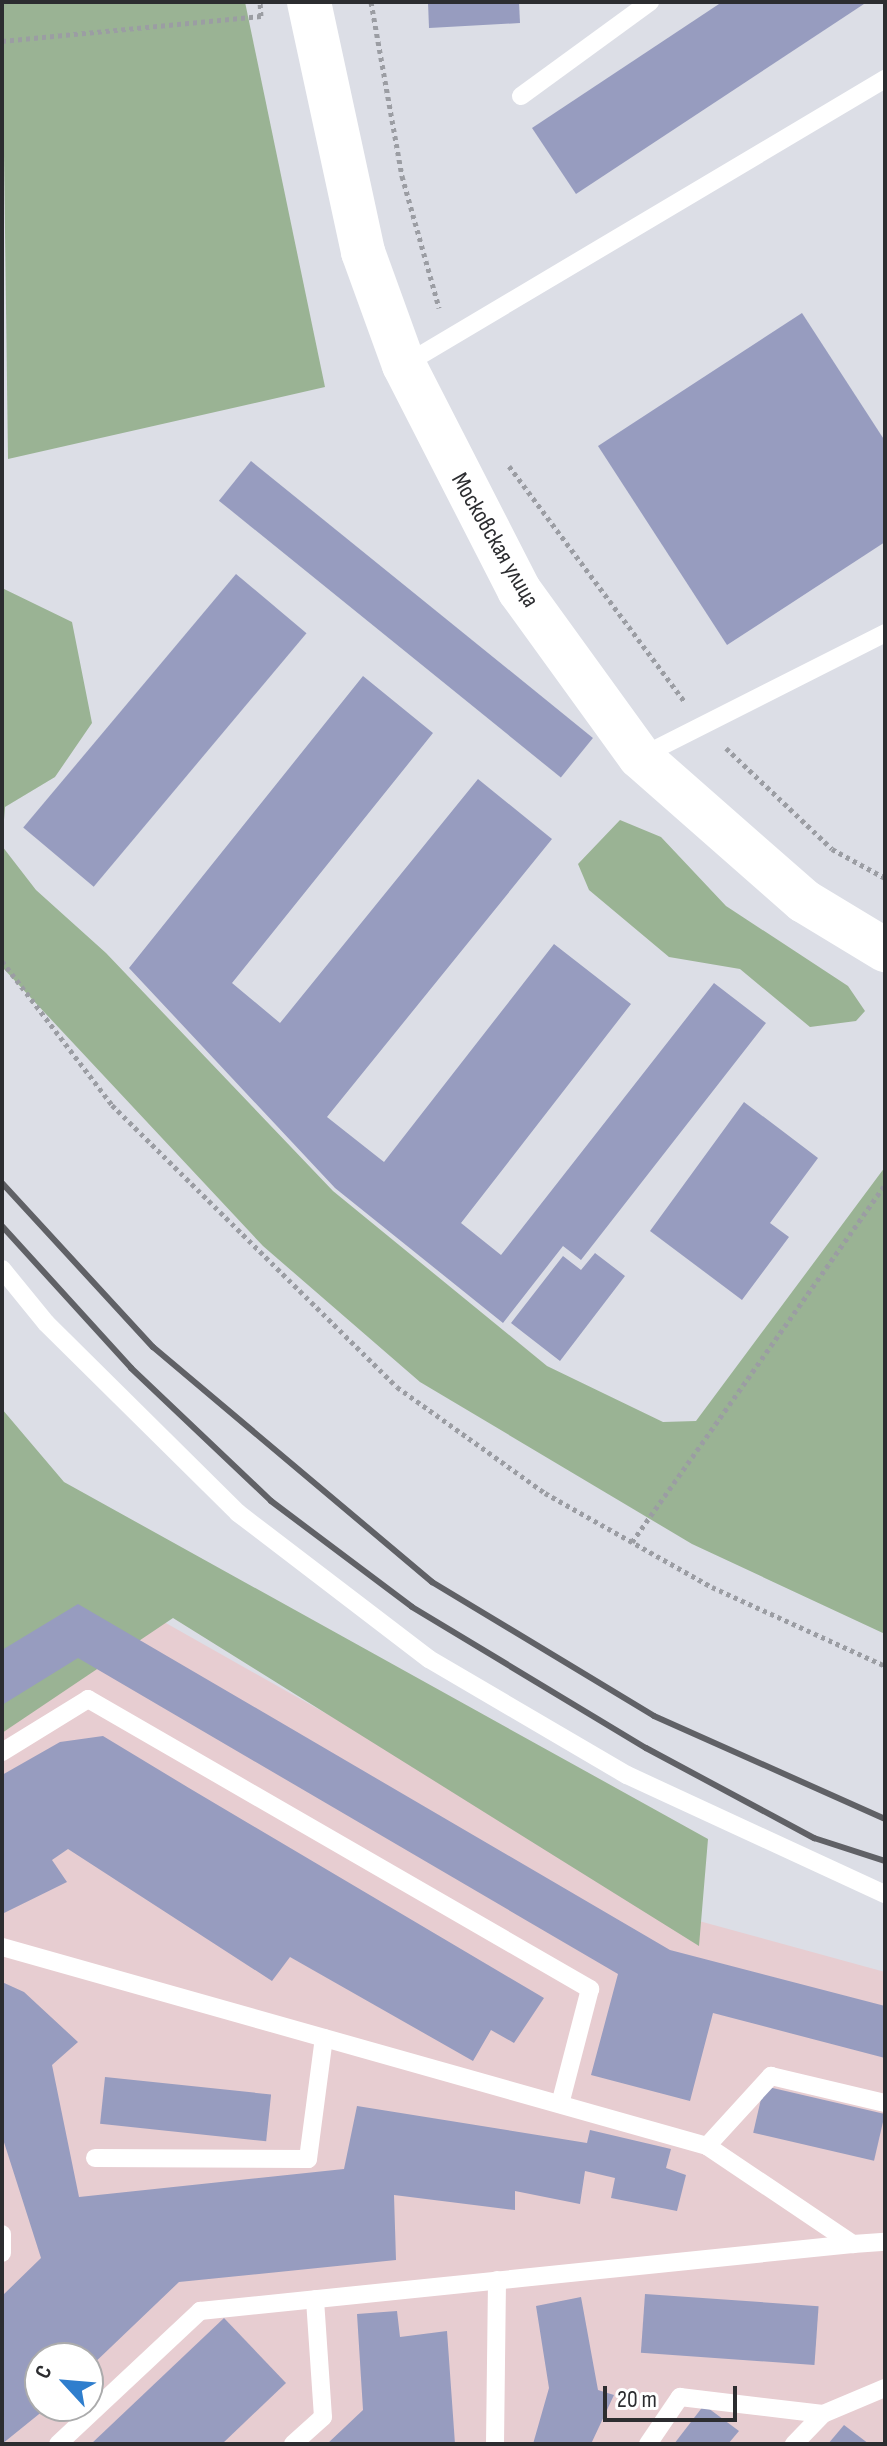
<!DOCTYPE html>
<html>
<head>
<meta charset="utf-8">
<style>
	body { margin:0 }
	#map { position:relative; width:887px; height:2446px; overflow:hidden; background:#dcdee6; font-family:"Sofia Sans Condensed",sans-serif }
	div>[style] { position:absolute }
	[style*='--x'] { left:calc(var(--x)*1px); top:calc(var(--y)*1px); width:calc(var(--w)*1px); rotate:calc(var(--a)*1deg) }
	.industrial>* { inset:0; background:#e7cdd1 }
	.forest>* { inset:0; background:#9ab394 }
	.building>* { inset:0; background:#979cbf; transform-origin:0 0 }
	.path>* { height:5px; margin-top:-2.5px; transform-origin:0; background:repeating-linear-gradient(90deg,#9b9da3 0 4px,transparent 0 8px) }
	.service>* { height:18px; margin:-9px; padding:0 9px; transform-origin:9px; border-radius:9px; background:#fff }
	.tertiary>* { height:44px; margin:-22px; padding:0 22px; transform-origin:22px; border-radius:22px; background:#fff }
	.rail>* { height:6px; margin:-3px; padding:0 3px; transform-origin:3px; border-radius:3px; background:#606166 }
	span { translate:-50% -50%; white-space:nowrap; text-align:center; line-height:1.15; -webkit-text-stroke:6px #fff; paint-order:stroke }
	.street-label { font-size:24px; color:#2c2d30 }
	.frame { position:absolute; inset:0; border:4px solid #2c2d30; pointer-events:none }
	.north { position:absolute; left:24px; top:2342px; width:80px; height:80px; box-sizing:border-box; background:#fff; border:2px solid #ababac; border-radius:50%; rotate:296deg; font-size:22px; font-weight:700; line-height:32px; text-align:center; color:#2c2d30 }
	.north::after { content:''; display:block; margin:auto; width:28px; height:36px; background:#2f7ecd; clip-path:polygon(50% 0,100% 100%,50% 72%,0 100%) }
	.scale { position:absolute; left:603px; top:2386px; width:134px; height:36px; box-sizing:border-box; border:4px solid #2c2d30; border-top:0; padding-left:10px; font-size:24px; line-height:28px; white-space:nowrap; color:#2c2d30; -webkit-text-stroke:6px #fff; paint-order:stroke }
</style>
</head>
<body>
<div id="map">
	<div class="industrial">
		<i style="clip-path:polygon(evenodd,35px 1549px,688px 1918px,885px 1972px,885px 2444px,2px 2444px,2px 1572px,35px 1549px,40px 2358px,88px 2358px,88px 2406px,40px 2406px,40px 2358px)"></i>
	</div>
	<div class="forest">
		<i style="clip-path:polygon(2px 2px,245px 2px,325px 387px,8px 459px)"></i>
		<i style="clip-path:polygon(2px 588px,72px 622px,92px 723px,55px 777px,5px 807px,2px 846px,36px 890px,106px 953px,333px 1191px,547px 1366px,663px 1422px,696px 1421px,885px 1167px,885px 1634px,692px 1544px,420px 1382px,263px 1246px,2px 967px)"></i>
		<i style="clip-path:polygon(620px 820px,661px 837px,726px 906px,848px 986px,865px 1011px,856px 1021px,810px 1027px,740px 969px,669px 957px,589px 890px,578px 864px)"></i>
		<i style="clip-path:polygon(2px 1409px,64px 1482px,708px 1839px,699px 1946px,173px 1618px,2px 1733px)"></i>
	</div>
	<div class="building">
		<i style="clip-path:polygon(428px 2px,519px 2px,520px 23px,429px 28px)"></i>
		<i style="clip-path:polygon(722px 2px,867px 2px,576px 194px,532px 128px)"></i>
		<i style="clip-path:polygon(802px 313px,885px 441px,885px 542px,727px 645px,598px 446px)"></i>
		<i style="left:251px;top:461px;width:440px;height:51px;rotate:39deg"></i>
		<i style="left:236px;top:574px;width:92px;height:331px;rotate:40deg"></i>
		<i style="clip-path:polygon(363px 676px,433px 733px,232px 983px,280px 1023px,478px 779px,552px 839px,327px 1117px,384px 1162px,554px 944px,631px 1004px,461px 1223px,501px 1255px,714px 983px,766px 1023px,581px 1260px,563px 1246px,503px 1323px,335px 1188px,129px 968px)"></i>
		<i style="clip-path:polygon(744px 1102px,818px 1158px,770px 1223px,789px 1237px,742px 1300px,650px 1231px)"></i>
		<i style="clip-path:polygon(595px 1253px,625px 1276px,560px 1361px,511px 1323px,563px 1256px,581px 1270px)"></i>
		<i style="clip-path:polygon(78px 1604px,670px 1950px,885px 2006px,885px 2058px,713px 2013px,690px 2101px,591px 2075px,618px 1974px,78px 1658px,2px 1705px,2px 1650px)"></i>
		<i style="clip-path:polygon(103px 1736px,189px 1788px,544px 1998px,514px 2043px,491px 2030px,473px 2061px,290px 1957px,272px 1981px,68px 1849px,52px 1860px,67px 1882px,2px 1914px,2px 1775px,60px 1742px)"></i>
		<i style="clip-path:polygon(2px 1982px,24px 1992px,78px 2042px,52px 2065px,79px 2197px,344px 2169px,357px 2106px,587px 2143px,590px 2130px,671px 2149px,666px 2168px,686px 2175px,677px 2211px,611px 2198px,615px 2178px,585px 2171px,580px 2204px,515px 2191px,515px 2210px,394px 2195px,396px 2260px,179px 2282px,88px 2369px,88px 2358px,40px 2358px,40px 2406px,49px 2406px,2px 2444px,2px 2296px,41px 2258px,2px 2136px)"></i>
		<i style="left:105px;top:2077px;width:167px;height:47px;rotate:6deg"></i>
		<i style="left:764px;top:2086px;width:124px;height:48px;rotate:13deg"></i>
		<i style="left:645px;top:2294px;width:174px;height:59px;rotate:4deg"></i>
		<i style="clip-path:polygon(581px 2297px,598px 2390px,614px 2395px,591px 2444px,533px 2444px,549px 2388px,536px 2306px)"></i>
		<i style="clip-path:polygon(397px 2311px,400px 2337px,447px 2331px,455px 2444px,327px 2444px,363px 2410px,357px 2314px)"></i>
		<i style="clip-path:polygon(224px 2318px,286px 2383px,222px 2444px,91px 2444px)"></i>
		<i style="clip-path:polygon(704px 2405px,739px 2431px,728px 2444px,674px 2444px)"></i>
		<i style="clip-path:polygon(844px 2425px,869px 2444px,828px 2444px)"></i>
	</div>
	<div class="path">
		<i style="--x:371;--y:2;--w:177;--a:79.9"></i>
		<i style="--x:402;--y:176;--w:137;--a:74.3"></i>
		<i style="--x:2;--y:41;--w:260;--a:-5.5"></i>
		<i style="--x:261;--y:16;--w:14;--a:-94"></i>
		<i style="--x:509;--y:466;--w:294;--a:53.3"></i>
		<i style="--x:726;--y:748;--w:146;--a:43.6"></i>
		<i style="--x:832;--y:849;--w:60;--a:28.7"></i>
		<i style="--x:2;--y:961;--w:181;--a:52.6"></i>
		<i style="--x:112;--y:1105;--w:401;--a:44.7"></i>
		<i style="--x:397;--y:1387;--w:182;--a:35.6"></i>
		<i style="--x:545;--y:1493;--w:192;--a:29.4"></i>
		<i style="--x:712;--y:1587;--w:190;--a:24.5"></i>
		<i style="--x:632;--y:1542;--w:438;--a:-54.7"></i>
	</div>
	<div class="service">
		<i style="--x:521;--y:96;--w:160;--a:-36.1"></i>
		<i style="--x:404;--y:365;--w:560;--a:-30.74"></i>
		<i style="--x:640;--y:757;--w:275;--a:-26.8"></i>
		<i style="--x:2;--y:1269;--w:70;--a:50.8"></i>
		<i style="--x:46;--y:1323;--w:270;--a:44.7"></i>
		<i style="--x:238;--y:1513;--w:240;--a:37.4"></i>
		<i style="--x:429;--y:1659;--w:229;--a:30.4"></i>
		<i style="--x:627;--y:1775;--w:284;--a:24.8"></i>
		<i style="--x:2;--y:1752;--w:101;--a:-31.6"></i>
		<i style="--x:88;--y:1699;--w:580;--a:30.01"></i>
		<i style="--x:590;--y:1989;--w:119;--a:104.6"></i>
		<i style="--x:2;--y:1947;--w:733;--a:15.76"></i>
		<i style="--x:707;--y:2146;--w:176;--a:33.9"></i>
		<i style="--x:853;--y:2244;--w:32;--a:-4"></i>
		<i style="--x:707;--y:2146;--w:95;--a:-47.6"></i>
		<i style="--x:771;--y:2076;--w:117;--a:13.3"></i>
		<i style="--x:95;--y:2158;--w:213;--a:0.3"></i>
		<i style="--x:308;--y:2159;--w:122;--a:-82.5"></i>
		<i style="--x:2;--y:2234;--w:19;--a:90"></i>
		<i style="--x:823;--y:2414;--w:67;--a:-22.8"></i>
		<i style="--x:58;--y:2444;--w:195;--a:-43.1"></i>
		<i style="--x:200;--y:2311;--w:656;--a:-5.86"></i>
		<i style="--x:293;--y:2444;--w:40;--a:-42"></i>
		<i style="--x:323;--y:2417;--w:118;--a:-93.9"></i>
		<i style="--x:495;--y:2444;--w:164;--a:-89.3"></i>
		<i style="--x:648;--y:2444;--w:57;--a:-55.8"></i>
		<i style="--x:680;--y:2397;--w:144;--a:6.8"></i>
		<i style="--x:823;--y:2414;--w:42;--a:134"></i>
	</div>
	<div class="tertiary">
		<i style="--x:309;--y:2;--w:256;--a:77.8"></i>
		<i style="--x:363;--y:252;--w:120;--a:70.1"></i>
		<i style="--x:404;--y:365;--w:253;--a:62.9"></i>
		<i style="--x:519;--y:590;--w:206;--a:54.1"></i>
		<i style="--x:640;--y:757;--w:218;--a:41.3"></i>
		<i style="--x:804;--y:901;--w:95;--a:31.2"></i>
	</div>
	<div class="rail">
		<i style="--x:2;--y:1183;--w:223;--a:47.4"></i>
		<i style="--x:153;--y:1347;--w:365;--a:40.1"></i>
		<i style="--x:432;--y:1582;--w:259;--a:31.1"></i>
		<i style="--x:654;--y:1716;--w:253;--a:24"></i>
		<i style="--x:2;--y:1226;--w:192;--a:47.7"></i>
		<i style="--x:131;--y:1368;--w:193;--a:43.5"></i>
		<i style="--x:271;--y:1501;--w:176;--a:36.9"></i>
		<i style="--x:412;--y:1607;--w:273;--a:31.1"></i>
		<i style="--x:646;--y:1748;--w:191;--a:28.2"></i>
		<i style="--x:814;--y:1838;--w:75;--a:17.9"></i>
	</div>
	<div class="street-label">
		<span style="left:495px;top:540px;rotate:60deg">Московская улица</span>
	</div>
	<div class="frame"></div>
	<div class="north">С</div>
	<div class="scale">20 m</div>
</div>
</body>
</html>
